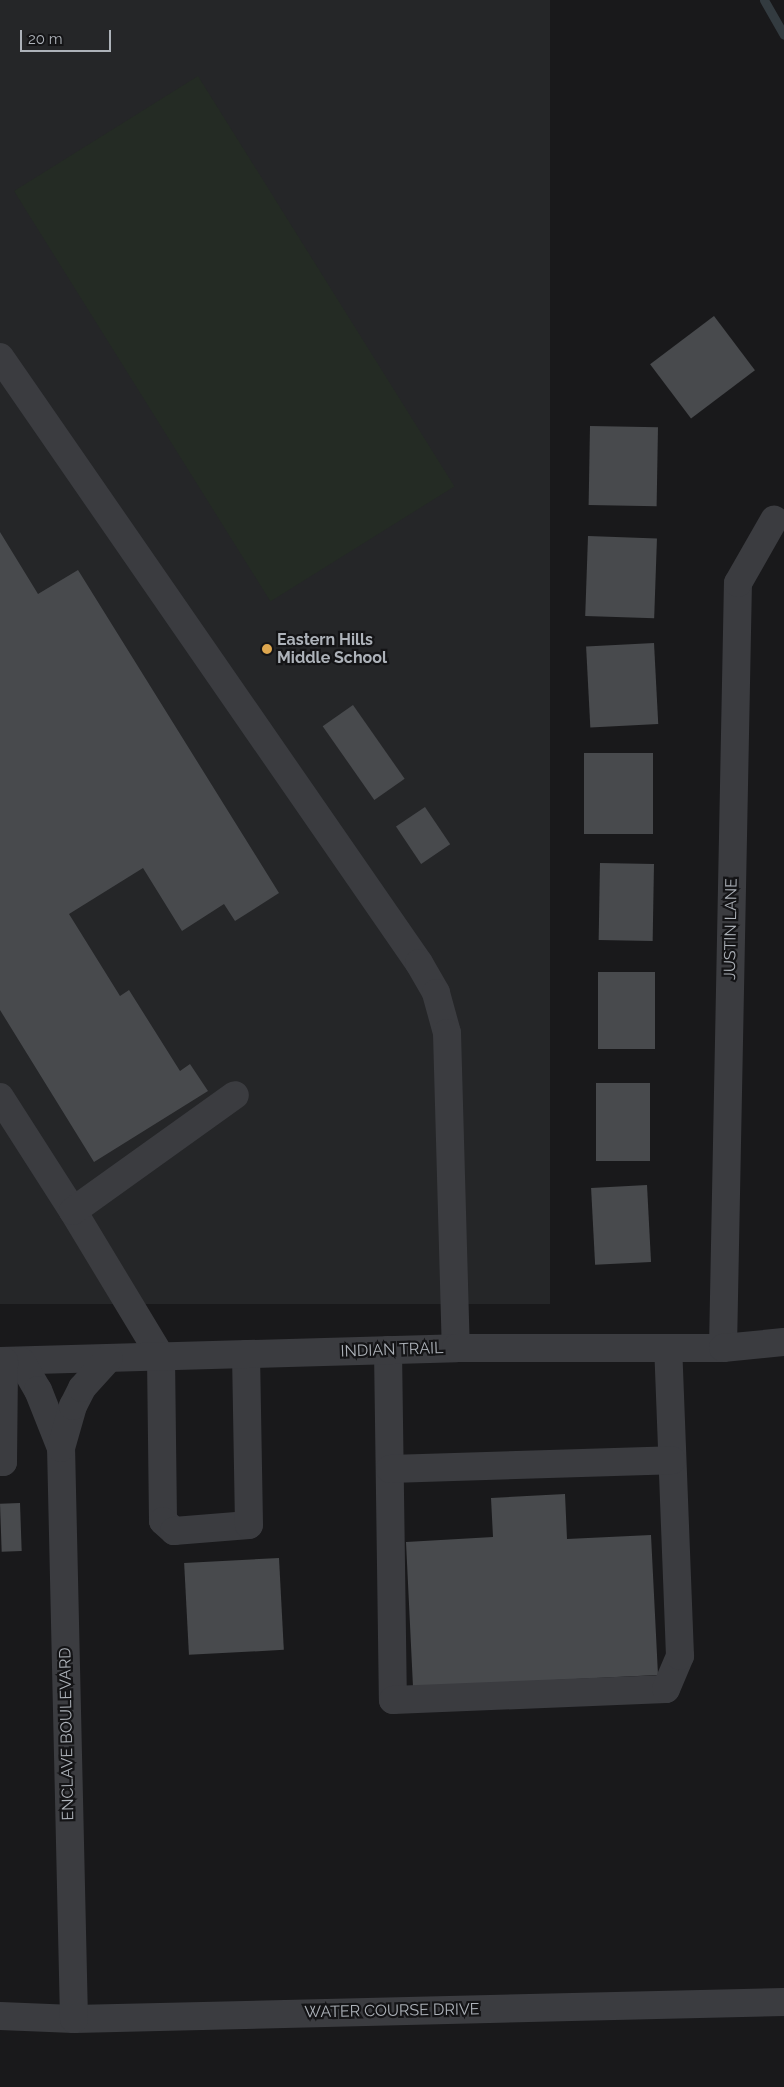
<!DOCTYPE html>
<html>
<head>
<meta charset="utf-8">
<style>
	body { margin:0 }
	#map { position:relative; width:784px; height:2087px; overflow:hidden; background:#19191b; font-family:Raleway,sans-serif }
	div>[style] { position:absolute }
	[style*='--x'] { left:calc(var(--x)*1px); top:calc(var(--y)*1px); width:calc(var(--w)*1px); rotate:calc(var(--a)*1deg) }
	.built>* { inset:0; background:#252628; transform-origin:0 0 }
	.green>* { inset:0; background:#242b24; transform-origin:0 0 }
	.stream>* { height:9px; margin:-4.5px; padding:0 4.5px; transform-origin:4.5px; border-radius:4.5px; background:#333b40 }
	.building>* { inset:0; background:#484a4d; transform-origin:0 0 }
	.minor>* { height:28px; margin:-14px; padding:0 14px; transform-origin:14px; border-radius:14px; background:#3b3c40 }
	.dots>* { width:14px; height:14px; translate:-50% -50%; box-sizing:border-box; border:2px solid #141416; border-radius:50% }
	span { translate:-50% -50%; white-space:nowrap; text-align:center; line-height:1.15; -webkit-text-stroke:4.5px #141416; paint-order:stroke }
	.poi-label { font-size:16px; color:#adb2b9; font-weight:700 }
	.left { translate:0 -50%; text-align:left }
	.street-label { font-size:16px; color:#adb2b9 }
	.scale { position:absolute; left:20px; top:30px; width:91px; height:22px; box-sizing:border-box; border:2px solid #adb2b9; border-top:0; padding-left:6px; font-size:15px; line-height:18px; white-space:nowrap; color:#adb2b9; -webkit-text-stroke:4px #141416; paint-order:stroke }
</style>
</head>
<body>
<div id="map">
	<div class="built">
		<i style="left:0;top:0;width:550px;height:1304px"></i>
	</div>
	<div class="green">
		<i style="left:198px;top:76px;width:484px;height:217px;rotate:58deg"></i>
	</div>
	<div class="stream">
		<i style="--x:764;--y:0;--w:40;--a:60.3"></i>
	</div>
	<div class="building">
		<i style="left:714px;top:316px;width:68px;height:80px;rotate:53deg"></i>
		<i style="left:590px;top:426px;width:68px;height:79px;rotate:1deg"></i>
		<i style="clip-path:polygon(0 532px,38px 594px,78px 570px,279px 893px,235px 921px,224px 904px,182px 931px,143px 868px,69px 914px,120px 996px,129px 990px,180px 1071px,190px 1064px,208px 1091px,94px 1162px,0 1010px)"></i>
		<i style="left:588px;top:536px;width:69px;height:80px;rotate:2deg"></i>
		<i style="left:654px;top:643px;width:81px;height:68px;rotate:87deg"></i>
		<i style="left:353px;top:705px;width:90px;height:37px;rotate:55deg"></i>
		<i style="left:584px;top:753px;width:69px;height:81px"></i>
		<i style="left:425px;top:807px;width:45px;height:35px;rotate:56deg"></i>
		<i style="left:600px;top:863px;width:54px;height:77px;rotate:1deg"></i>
		<i style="left:598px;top:972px;width:57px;height:77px"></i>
		<i style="left:596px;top:1083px;width:54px;height:78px"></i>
		<i style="left:647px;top:1185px;width:77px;height:56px;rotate:87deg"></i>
		<i style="clip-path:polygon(565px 1494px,567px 1539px,651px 1535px,658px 1675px,413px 1687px,406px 1542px,493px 1537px,491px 1498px)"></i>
		<i style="left:20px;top:1503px;width:48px;height:20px;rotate:88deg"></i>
		<i style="left:279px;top:1558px;width:92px;height:95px;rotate:87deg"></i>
	</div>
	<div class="minor">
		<i style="--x:0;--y:357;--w:737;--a:55.34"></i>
		<i style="--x:419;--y:963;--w:34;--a:60"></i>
		<i style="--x:436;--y:993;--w:41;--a:74.6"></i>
		<i style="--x:447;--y:1033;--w:315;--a:88.4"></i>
		<i style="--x:0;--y:1097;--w:135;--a:57.4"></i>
		<i style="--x:73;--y:1211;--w:170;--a:58.9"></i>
		<i style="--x:161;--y:1357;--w:164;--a:89.3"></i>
		<i style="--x:163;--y:1521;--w:15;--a:42"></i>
		<i style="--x:174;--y:1531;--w:75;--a:-4.6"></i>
		<i style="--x:249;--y:1525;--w:171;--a:-91"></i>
		<i style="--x:73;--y:1211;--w:199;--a:-35.6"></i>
		<i style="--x:723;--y:1348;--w:765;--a:-88.88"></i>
		<i style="--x:738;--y:583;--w:73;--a:-60.3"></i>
		<i style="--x:388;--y:1350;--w:350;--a:89.2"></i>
		<i style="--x:393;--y:1700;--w:273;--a:-2.3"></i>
		<i style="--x:666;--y:1689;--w:36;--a:-67"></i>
		<i style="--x:680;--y:1656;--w:308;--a:-92.2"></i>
		<i style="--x:0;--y:1361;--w:456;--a:-1.6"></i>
		<i style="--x:456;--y:1348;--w:267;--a:0"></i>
		<i style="--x:723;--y:1348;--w:61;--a:-5.6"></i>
		<i style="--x:21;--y:1361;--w:34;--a:60"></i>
		<i style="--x:38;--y:1390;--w:62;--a:68.4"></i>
		<i style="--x:0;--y:1462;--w:3;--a:0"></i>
		<i style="--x:3;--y:1462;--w:101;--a:-89.4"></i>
		<i style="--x:390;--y:1469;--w:282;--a:-1.8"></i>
		<i style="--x:0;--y:2016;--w:74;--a:2.3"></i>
		<i style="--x:74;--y:2019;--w:710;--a:-1.37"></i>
		<i style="--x:74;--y:2019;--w:571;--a:-91.3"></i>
		<i style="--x:61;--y:1448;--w:44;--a:-74.1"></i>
		<i style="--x:73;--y:1406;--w:20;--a:-63"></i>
		<i style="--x:82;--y:1388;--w:40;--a:-48"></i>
	</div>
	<div class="dots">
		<i style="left:267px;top:649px;background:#dda64f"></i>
	</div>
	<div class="poi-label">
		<span class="left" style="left:277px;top:649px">Eastern Hills<br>Middle School</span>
	</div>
	<div class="street-label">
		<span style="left:731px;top:929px;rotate:-89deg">JUSTIN LANE</span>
		<span style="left:392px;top:1350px;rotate:-2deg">INDIAN TRAIL</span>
		<span style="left:67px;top:1734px;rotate:-91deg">ENCLAVE BOULEVARD</span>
		<span style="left:392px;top:2011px;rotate:-1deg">WATER COURSE DRIVE</span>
	</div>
	<div class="scale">20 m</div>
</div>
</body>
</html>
